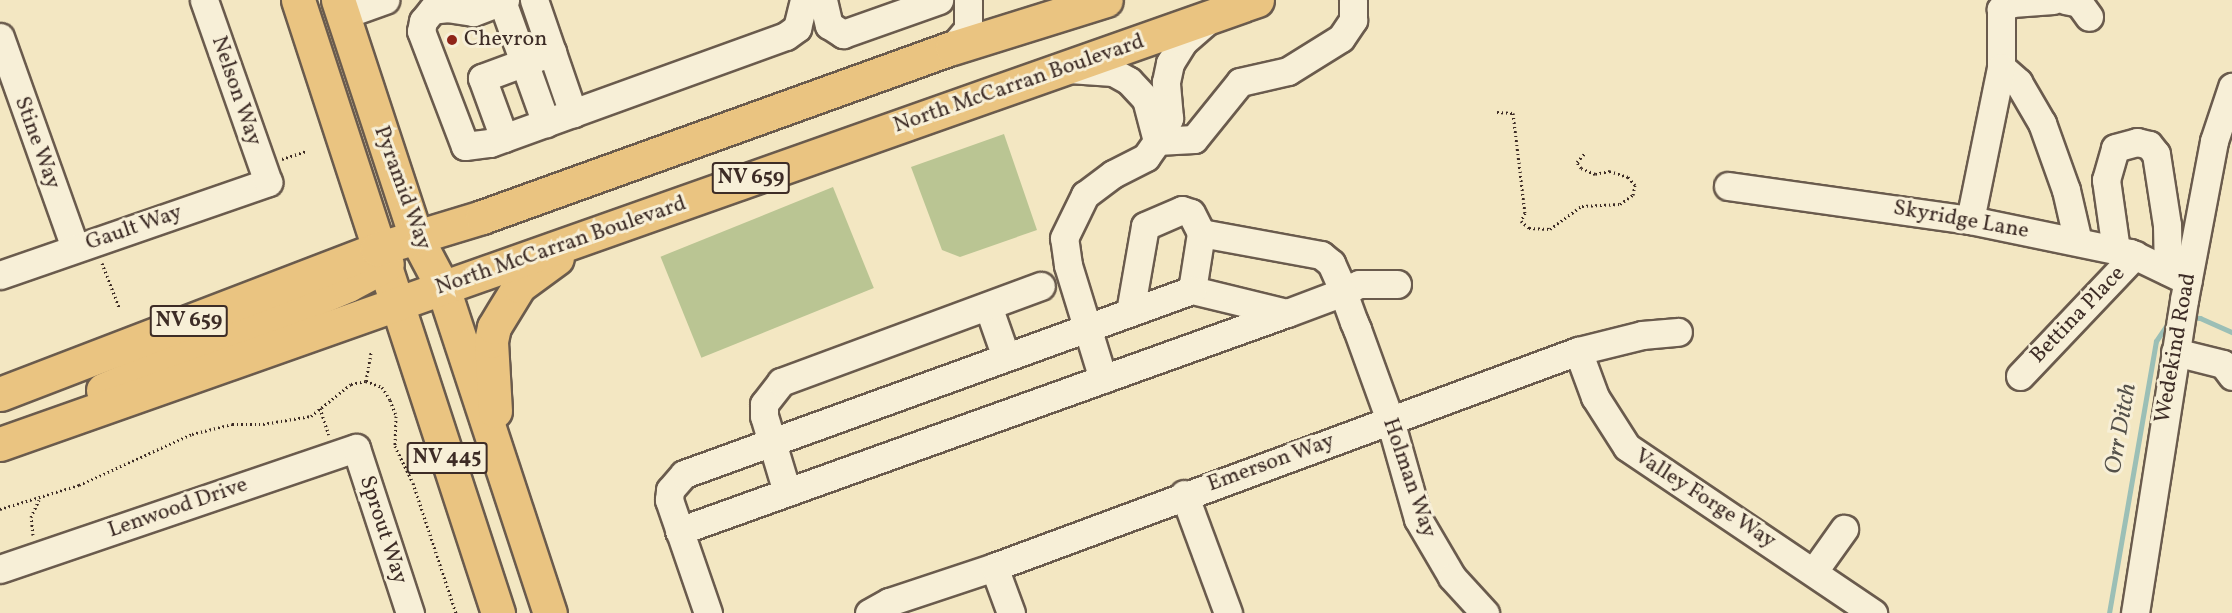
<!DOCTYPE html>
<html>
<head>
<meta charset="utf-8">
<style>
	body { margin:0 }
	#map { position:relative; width:2232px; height:613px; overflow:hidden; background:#f3e7c2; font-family:Vollkorn,serif }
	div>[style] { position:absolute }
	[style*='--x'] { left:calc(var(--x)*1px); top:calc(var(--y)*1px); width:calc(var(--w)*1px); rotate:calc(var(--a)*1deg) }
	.green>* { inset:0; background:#bac593; transform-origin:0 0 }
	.stream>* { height:5px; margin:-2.5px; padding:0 2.5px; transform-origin:2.5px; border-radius:2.5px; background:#9bbfb6 }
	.path>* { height:3px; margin-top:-1.5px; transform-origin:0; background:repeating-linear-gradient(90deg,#3d2c26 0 1.5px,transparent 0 4.5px) }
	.roads { filter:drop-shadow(2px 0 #6a5b4d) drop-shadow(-2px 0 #6a5b4d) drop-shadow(0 2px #6a5b4d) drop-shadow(0 -2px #6a5b4d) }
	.minor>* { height:27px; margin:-13.5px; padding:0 13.5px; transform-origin:13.5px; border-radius:13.5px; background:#f7efd7 }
	.major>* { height:33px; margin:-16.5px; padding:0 16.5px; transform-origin:16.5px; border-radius:16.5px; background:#eac481 }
	.dots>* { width:16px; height:16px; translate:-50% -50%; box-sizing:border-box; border:3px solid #f7efd7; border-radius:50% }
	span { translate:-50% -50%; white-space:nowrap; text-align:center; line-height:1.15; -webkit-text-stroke:6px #f7efd7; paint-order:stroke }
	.shield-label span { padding:2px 4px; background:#f7efd7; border:2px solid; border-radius:4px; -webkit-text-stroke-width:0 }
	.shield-label { font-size:21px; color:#3d2c26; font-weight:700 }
	.poi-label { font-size:22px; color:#3d2c26 }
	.left { translate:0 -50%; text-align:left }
	.street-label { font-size:22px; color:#3d2c26 }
	.water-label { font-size:24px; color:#54514a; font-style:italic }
</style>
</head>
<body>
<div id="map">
	<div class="green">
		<i style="clip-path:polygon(1004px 134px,1037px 230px,960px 257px,942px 250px,911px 167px)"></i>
		<i style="left:833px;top:187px;width:109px;height:186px;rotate:68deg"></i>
	</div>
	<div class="stream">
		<i style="--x:2189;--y:317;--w:11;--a:5"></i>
		<i style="--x:2200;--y:318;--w:35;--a:24"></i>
		<i style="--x:2109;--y:613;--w:276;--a:-80.2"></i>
		<i style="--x:2156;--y:341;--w:27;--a:-56"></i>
	</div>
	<div class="path">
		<i style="--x:1497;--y:112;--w:16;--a:4"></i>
		<i style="--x:1513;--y:113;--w:101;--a:83.2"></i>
		<i style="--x:1525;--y:213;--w:9;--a:117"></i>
		<i style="--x:1521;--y:221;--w:11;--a:41"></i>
		<i style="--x:1529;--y:228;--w:21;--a:3"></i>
		<i style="--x:1550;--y:229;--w:39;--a:-36"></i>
		<i style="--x:1582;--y:206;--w:38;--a:-3"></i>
		<i style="--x:1620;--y:204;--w:16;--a:-35"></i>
		<i style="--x:1633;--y:195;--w:10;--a:-79"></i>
		<i style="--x:1635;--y:185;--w:11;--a:-131"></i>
		<i style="--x:1628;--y:177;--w:19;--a:-162"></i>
		<i style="--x:1610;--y:171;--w:15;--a:169"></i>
		<i style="--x:1595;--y:174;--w:15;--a:-157"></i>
		<i style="--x:1581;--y:168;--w:7;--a:-124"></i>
		<i style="--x:1577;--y:162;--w:12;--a:-48"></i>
		<i style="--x:282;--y:159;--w:25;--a:-18"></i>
		<i style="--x:102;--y:263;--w:47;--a:68.9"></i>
		<i style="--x:366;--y:381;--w:29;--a:-80"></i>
		<i style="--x:320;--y:408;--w:28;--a:72"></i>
		<i style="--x:0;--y:509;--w:83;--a:-16.9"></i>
		<i style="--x:79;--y:485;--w:124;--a:-24.3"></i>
		<i style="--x:192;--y:434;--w:41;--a:-14"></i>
		<i style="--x:232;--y:424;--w:31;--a:0"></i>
		<i style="--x:263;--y:424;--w:49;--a:-9.5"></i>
		<i style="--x:311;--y:416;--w:51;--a:-38.7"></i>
		<i style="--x:351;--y:384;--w:15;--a:-11"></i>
		<i style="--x:366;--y:381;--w:17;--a:21"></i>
		<i style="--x:382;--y:387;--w:15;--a:58"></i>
		<i style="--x:390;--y:400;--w:17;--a:69"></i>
		<i style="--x:396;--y:416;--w:30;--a:92"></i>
		<i style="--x:395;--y:446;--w:41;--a:64.1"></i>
		<i style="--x:413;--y:483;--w:137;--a:71.7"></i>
		<i style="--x:33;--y:535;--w:18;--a:-96"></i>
		<i style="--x:31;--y:517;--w:19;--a:-65"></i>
	</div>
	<div class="roads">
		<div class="minor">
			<i style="--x:505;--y:0;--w:34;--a:159"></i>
			<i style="--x:473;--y:12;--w:25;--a:-171"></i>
			<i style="--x:448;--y:8;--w:16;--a:173"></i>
			<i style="--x:432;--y:10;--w:14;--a:129"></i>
			<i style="--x:423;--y:21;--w:10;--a:101"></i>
			<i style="--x:421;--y:31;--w:123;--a:69.1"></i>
			<i style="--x:465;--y:146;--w:25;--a:-7"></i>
			<i style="--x:490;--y:143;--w:88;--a:-19.9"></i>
			<i style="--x:534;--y:0;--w:120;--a:71"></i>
			<i style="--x:573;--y:113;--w:226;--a:-19.9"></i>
			<i style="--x:786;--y:36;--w:14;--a:-36"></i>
			<i style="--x:797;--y:28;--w:29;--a:-76"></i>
			<i style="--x:823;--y:0;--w:26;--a:77"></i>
			<i style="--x:829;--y:25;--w:17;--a:33"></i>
			<i style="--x:843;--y:34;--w:102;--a:-19.5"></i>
			<i style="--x:2053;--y:0;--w:41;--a:175.8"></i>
			<i style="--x:2012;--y:3;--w:13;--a:151"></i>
			<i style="--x:2001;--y:9;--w:58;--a:90"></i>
			<i style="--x:2001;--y:67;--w:23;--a:41"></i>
			<i style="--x:2018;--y:82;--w:48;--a:59.7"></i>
			<i style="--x:2042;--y:123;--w:71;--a:70.3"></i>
			<i style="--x:2066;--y:190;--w:53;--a:77"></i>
			<i style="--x:2065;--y:0;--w:14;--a:12"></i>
			<i style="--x:2079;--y:3;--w:17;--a:54"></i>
			<i style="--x:502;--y:1;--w:130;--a:70.2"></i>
			<i style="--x:343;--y:15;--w:45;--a:-19.7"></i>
			<i style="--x:0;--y:37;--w:224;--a:70.4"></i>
			<i style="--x:952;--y:48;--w:25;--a:-50"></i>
			<i style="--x:968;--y:29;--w:29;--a:-90"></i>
			<i style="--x:1069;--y:69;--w:44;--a:3.9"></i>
			<i style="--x:1113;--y:72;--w:18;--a:29"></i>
			<i style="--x:1129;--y:81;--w:25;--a:47"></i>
			<i style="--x:1146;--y:99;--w:43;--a:75.3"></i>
			<i style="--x:504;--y:138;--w:64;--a:-110.1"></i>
			<i style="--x:482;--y:78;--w:75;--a:-20.4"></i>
			<i style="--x:1157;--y:141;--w:37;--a:-3"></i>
			<i style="--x:1194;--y:139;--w:73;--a:-51.1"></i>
			<i style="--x:1240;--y:82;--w:49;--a:-12.9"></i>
			<i style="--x:1288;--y:71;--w:62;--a:-31.9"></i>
			<i style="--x:1341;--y:38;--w:22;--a:-56"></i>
			<i style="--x:1353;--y:20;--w:20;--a:-90"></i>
			<i style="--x:1728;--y:186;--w:244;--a:8"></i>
			<i style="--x:1970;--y:220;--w:163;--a:11.7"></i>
			<i style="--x:2130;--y:253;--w:64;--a:25.8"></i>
			<i style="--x:1970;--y:220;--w:156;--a:-78.5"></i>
			<i style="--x:2116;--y:250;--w:71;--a:-98.1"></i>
			<i style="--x:2106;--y:180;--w:33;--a:-74"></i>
			<i style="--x:2115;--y:148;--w:23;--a:-15"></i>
			<i style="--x:2137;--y:142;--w:12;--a:14"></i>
			<i style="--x:2149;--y:145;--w:11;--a:52"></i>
			<i style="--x:2156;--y:154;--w:72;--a:81.2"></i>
			<i style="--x:2167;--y:225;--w:46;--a:88.8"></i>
			<i style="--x:0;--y:275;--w:284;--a:-19.1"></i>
			<i style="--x:268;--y:182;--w:193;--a:-109.4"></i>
			<i style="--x:1397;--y:284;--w:38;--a:180"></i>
			<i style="--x:1359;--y:284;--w:18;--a:153"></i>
			<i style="--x:1343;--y:292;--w:60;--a:159.4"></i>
			<i style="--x:1287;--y:313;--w:98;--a:-166.4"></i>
			<i style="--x:1192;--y:290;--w:58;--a:-81"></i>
			<i style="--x:1201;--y:233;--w:122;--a:10.4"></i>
			<i style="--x:1321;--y:255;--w:13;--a:39"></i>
			<i style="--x:1331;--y:263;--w:20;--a:66"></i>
			<i style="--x:1339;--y:281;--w:12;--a:70"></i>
			<i style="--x:1343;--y:292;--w:32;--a:70"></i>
			<i style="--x:1354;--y:322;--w:8;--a:67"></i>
			<i style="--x:1357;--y:329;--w:97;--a:70.1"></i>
			<i style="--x:1390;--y:420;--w:103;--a:74.2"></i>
			<i style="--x:1418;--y:519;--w:67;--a:59.6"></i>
			<i style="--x:1452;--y:577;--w:49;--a:47.5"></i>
			<i style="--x:988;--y:306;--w:54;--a:70.6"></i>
			<i style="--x:1130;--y:312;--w:87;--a:-80.1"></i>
			<i style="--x:1145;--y:226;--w:40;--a:-23.4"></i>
			<i style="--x:1182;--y:210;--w:9;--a:18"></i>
			<i style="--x:1191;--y:213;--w:22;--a:63"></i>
			<i style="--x:1578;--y:351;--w:49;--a:69.7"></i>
			<i style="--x:1595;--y:397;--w:59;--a:57.4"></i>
			<i style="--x:1627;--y:447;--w:297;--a:34"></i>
			<i style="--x:2175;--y:352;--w:49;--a:14"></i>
			<i style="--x:2223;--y:364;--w:15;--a:53"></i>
			<i style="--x:2020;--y:376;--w:167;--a:-46.5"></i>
			<i style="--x:1103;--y:379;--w:119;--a:-107.1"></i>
			<i style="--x:1068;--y:265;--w:27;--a:-98"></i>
			<i style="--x:1064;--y:238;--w:48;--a:-64"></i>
			<i style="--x:1085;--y:195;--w:35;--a:-37"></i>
			<i style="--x:1113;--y:174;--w:37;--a:-27"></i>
			<i style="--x:1146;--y:157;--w:19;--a:-55"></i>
			<i style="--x:1157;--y:141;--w:26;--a:-62"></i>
			<i style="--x:1169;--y:118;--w:36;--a:-95"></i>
			<i style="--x:1166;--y:82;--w:19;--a:-78"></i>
			<i style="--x:1170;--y:63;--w:25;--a:-58"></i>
			<i style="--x:1183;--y:42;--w:32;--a:-41"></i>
			<i style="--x:787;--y:492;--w:79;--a:-106.8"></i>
			<i style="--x:764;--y:416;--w:12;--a:-90"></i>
			<i style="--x:764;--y:404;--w:28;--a:-52"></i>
			<i style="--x:781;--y:382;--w:277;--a:-20.3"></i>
			<i style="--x:1184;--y:494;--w:127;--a:69.7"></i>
			<i style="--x:679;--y:531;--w:646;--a:-19.73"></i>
			<i style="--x:994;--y:567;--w:49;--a:69.7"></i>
			<i style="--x:0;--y:569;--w:376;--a:-18.8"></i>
			<i style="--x:356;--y:448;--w:174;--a:71.9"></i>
			<i style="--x:1814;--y:571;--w:52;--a:-54.5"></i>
			<i style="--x:708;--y:613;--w:120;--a:-109"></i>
			<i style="--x:669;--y:500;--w:10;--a:-84"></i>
			<i style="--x:670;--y:490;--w:21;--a:-49"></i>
			<i style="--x:684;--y:474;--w:540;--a:-19.91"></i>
			<i style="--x:869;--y:613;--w:23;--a:-29"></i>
			<i style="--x:889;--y:602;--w:111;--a:-18.4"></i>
			<i style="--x:994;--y:567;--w:623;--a:-20.3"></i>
			<i style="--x:1578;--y:351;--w:66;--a:-14"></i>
			<i style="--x:1642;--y:335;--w:36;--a:-5"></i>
			<i style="--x:2135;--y:613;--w:317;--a:-81.1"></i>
			<i style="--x:2184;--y:300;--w:162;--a:-79.3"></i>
			<i style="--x:2214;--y:141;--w:57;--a:-71.6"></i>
		</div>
		<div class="major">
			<i style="--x:298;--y:0;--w:645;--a:71.93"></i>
			<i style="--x:338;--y:0;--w:250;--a:71.8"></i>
			<i style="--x:416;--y:237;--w:58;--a:62.1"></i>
			<i style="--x:443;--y:288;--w:342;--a:71.8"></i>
			<i style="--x:103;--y:390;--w:267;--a:-23.2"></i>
			<i style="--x:348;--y:285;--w:44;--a:-28.3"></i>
			<i style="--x:0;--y:394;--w:404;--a:-21"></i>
			<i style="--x:377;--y:249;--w:110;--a:-16.9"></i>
			<i style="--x:482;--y:217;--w:499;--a:-19.8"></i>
			<i style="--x:952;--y:48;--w:161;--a:-17.3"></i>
			<i style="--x:495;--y:411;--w:70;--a:-93.3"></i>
			<i style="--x:491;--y:341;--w:14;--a:-78"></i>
			<i style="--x:494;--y:327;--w:48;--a:-58.6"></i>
			<i style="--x:519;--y:286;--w:47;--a:-36.4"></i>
			<i style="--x:0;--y:444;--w:1333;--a:-19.45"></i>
		</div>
	</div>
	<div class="dots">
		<i style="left:452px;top:40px;background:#8f2418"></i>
	</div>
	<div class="shield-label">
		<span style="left:751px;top:178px">NV 659</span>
		<span style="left:189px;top:321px">NV 659</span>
		<span style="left:447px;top:458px">NV 445</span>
	</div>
	<div class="poi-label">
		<span class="left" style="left:464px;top:40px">Chevron</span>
	</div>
	<div class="street-label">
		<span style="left:1019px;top:84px;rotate:-19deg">North McCarran Boulevard</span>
		<span style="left:236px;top:91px;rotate:71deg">Nelson Way</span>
		<span style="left:37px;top:143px;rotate:70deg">Stine Way</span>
		<span style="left:402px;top:188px;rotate:70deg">Pyramid Way</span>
		<span style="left:1961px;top:220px;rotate:10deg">Skyridge Lane</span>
		<span style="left:134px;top:228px;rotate:-19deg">Gault Way</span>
		<span style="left:561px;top:246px;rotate:-19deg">North McCarran Boulevard</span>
		<span style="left:2078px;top:315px;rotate:-46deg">Bettina Place</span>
		<span style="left:2176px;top:348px;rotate:-80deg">Wedekind Road</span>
		<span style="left:1271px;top:463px;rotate:-20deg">Emerson Way</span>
		<span style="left:1409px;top:478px;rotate:71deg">Holman Way</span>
		<span style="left:1705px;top:499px;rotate:33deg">Valley Forge Way</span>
		<span style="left:178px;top:508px;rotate:-19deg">Lenwood Drive</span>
		<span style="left:383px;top:530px;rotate:72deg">Sprout Way</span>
	</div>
	<div class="water-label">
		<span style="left:2122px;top:429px;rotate:-80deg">Orr Ditch</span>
	</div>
</div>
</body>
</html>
